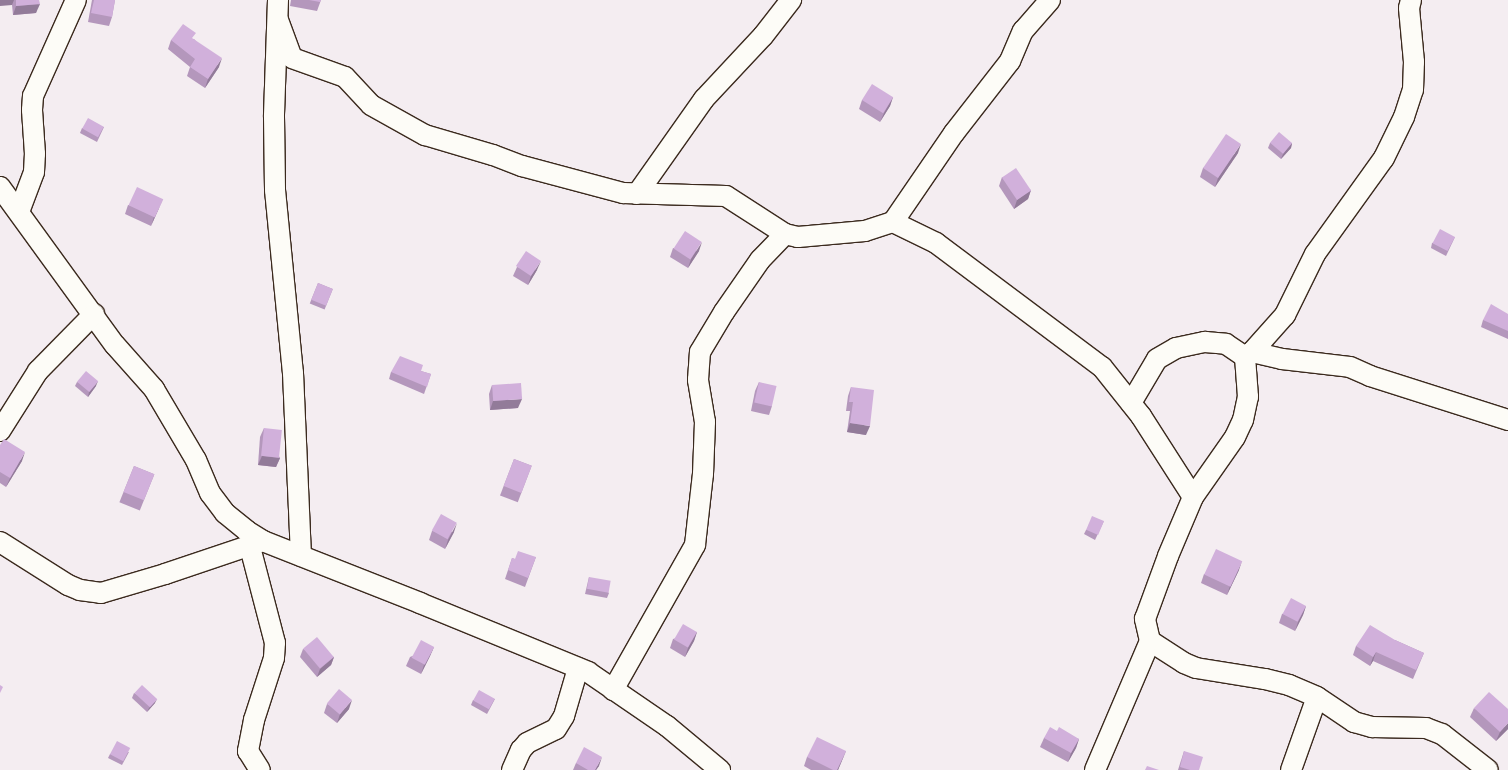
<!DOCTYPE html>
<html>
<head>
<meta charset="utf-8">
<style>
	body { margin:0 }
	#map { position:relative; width:1508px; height:770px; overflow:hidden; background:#f4edf1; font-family:Pangolin,sans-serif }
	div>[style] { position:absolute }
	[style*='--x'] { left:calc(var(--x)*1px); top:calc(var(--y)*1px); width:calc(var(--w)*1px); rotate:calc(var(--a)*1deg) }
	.roads { filter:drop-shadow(1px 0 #3b2a1e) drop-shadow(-1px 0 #3b2a1e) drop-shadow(0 1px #3b2a1e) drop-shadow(0 -1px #3b2a1e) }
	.minor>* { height:20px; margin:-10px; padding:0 10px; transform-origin:10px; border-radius:10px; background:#fdfcf7 }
	.wall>* { inset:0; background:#b497bc; transform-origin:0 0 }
	.shaded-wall>* { inset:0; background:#927b99 }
	.building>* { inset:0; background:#d1b0db; transform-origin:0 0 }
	span { translate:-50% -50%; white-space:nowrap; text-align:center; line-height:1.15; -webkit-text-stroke:4px #fdfcf7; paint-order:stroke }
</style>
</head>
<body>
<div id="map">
	<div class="roads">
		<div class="minor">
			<i style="--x:278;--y:0;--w:117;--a:92"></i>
			<i style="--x:274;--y:117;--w:73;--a:89.2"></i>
			<i style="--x:275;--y:190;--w:184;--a:84.4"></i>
			<i style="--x:293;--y:373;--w:183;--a:87.5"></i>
			<i style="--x:278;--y:20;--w:40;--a:69.8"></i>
			<i style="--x:292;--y:58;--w:56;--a:19.7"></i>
			<i style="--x:345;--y:77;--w:38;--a:47"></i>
			<i style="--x:371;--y:105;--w:62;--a:29.1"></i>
			<i style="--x:425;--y:135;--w:71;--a:16.4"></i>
			<i style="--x:493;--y:155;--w:31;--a:21"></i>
			<i style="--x:522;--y:166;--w:105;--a:15"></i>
			<i style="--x:623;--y:193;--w:103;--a:1.7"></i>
			<i style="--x:726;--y:196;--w:70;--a:32.8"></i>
			<i style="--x:785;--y:234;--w:13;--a:13"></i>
			<i style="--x:798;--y:237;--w:67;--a:-5.1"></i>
			<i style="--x:865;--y:231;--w:29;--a:-18"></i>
			<i style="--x:893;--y:222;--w:48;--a:26"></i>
			<i style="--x:936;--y:243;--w:207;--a:36.8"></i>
			<i style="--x:1102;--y:367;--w:63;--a:51.5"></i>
			<i style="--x:1141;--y:416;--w:96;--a:57.3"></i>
			<i style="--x:0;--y:187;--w:195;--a:54"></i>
			<i style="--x:115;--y:345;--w:59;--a:48.4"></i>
			<i style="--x:154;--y:389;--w:82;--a:59.4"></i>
			<i style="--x:196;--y:460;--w:36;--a:67"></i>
			<i style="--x:210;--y:493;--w:25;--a:53"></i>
			<i style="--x:225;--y:513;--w:28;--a:39"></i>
			<i style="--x:247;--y:531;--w:19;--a:32"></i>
			<i style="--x:263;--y:541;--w:169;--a:21.5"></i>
			<i style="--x:420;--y:603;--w:182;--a:22.3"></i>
			<i style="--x:588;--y:672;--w:96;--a:34.4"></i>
			<i style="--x:667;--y:726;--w:69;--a:39.7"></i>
			<i style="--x:637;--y:194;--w:116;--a:-54.8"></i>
			<i style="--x:704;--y:99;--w:86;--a:-46.9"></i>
			<i style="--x:763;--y:36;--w:46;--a:-52.1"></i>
			<i style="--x:19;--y:212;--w:43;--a:-69.4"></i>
			<i style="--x:34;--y:172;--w:18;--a:-87"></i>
			<i style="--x:35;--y:154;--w:44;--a:-93.9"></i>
			<i style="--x:32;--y:110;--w:14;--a:-86"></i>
			<i style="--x:33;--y:96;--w:105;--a:-65.9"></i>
			<i style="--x:893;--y:222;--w:108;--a:-55.6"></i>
			<i style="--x:954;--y:133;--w:91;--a:-52.1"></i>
			<i style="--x:1010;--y:61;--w:33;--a:-67"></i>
			<i style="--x:1023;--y:31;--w:41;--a:-48.9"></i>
			<i style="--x:1252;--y:352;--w:31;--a:13"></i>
			<i style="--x:1282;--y:359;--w:68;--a:6.7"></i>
			<i style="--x:1350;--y:367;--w:22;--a:24"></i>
			<i style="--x:1370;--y:376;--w:145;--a:17.7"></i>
			<i style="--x:1131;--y:403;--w:51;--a:-59.4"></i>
			<i style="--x:1157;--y:359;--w:22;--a:-30"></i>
			<i style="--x:1176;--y:348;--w:30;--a:-12"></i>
			<i style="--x:1205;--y:342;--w:21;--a:5"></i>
			<i style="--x:1226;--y:344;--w:23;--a:34"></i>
			<i style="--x:0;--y:431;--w:71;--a:-57.7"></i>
			<i style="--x:38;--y:371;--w:80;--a:-45.5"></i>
			<i style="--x:0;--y:542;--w:80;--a:32.3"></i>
			<i style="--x:68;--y:585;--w:13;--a:23"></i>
			<i style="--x:80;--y:590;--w:21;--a:8"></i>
			<i style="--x:101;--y:593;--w:67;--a:-16.5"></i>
			<i style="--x:165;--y:574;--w:103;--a:-18.6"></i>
			<i style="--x:250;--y:547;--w:99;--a:75.4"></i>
			<i style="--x:275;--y:643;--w:15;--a:94"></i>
			<i style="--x:274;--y:658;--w:65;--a:107.9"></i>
			<i style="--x:254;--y:720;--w:32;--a:101"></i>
			<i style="--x:248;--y:751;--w:22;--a:58"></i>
			<i style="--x:1150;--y:641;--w:40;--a:32.9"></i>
			<i style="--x:1184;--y:663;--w:13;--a:23"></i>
			<i style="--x:1196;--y:668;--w:70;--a:9.1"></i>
			<i style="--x:1265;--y:679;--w:25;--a:14"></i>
			<i style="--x:1289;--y:685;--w:30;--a:23"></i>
			<i style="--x:1317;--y:697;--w:45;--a:34"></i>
			<i style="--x:1354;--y:722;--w:19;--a:16"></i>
			<i style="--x:1372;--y:727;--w:54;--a:1.1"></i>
			<i style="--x:1426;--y:728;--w:17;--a:21"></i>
			<i style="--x:1442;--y:734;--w:58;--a:38"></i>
			<i style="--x:613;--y:690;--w:167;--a:-60.5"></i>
			<i style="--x:695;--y:545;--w:71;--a:-83.6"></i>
			<i style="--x:703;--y:474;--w:52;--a:-87.8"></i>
			<i style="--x:705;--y:422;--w:43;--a:-99.5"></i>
			<i style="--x:698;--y:380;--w:28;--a:-86"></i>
			<i style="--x:700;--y:352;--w:47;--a:-59"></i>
			<i style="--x:724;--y:312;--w:63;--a:-55.3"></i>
			<i style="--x:760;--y:260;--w:36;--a:-46"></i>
			<i style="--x:512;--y:770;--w:22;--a:-66"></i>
			<i style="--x:521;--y:750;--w:9;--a:-49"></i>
			<i style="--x:527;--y:743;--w:32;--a:-26"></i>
			<i style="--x:556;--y:729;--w:15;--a:-58"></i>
			<i style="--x:564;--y:716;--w:50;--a:-73.7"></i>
			<i style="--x:1095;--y:770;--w:140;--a:-66.9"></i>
			<i style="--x:1150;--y:641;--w:23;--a:-103"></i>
			<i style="--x:1145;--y:619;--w:67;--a:-69.9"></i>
			<i style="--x:1168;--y:556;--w:64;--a:-67"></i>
			<i style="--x:1193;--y:497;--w:73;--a:-55"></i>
			<i style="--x:1235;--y:437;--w:19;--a:-65"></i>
			<i style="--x:1243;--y:420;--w:24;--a:-78"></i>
			<i style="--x:1248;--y:397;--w:40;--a:-94.3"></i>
			<i style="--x:1245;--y:357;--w:9;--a:-36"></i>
			<i style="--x:1252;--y:352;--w:50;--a:-48.3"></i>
			<i style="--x:1285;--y:315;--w:68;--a:-63.8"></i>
			<i style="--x:1315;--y:254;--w:118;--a:-54.3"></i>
			<i style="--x:1384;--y:158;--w:46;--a:-64"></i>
			<i style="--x:1404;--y:117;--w:28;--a:-72"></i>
			<i style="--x:1413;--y:90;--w:28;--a:-88"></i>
			<i style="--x:1414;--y:62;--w:54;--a:-95.3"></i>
			<i style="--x:1409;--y:8;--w:8;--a:-76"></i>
			<i style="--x:1291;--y:770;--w:77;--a:-70.4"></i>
		</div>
	</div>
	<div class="wall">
		<i style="clip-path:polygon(0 0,39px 0,36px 13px,13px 15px,12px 5px)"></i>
		<i style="clip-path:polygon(92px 0,115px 0,112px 17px,109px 26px,88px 22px)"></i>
		<i style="clip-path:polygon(291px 0,321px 0,317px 11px,290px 6px)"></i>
		<i style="clip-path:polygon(194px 39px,219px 67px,205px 88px,187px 76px,190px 67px,168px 49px,171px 40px)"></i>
		<i style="clip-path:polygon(893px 97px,890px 106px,880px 122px,859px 109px,862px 100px)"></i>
		<i style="clip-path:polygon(104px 127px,97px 142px,80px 133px,82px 128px)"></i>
		<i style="clip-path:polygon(1270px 143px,1292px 143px,1291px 148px,1281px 159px,1268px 148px)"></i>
		<i style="clip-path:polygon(1238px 153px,1215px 187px,1200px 177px,1203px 168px)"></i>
		<i style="clip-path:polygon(1002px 177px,1031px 190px,1028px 199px,1014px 209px,999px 186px)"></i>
		<i style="clip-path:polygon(128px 205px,159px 208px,151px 226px,125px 214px)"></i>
		<i style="clip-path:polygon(1455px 237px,1446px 256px,1431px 248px,1432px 243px)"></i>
		<i style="clip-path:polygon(673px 248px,699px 251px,688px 268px,670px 257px)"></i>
		<i style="clip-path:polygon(517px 267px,537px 270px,528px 285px,513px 276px)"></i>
		<i style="left:318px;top:283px;width:16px;height:22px;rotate:22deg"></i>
		<i style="clip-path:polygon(1508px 314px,1508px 339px,1481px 327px,1483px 320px)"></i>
		<i style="clip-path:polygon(421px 371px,431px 374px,424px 394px,389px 379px,391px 372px)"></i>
		<i style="clip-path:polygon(77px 382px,96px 386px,88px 397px,75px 386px)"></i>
		<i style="clip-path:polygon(759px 382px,772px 406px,769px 415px,751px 411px,755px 391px)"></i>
		<i style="clip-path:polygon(492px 385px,518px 408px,490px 410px,489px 394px)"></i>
		<i style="clip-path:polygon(851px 387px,866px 435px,847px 432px,850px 411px,846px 411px,848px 396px)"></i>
		<i style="clip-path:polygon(264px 428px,280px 458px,276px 467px,258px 465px,260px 437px)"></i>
		<i style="clip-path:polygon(0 445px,22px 461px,6px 487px,0 483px)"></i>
		<i style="left:514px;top:459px;width:19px;height:39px;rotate:21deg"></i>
		<i style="left:134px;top:466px;width:22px;height:39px;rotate:22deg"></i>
		<i style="clip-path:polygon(1104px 521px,1095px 540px,1084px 534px,1086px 530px)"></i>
		<i style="clip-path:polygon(432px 531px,454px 532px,445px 549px,429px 540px)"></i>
		<i style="clip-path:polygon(536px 557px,525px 587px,505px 579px,512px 558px,515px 559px)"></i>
		<i style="clip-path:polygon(1239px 570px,1227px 595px,1201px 583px,1204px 574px)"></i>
		<i style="clip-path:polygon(589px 577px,609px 593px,607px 598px,585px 594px)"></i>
		<i style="clip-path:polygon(1306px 606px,1303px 615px,1295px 631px,1279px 623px,1282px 614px)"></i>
		<i style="clip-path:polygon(697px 632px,694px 641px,685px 657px,670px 648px,673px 639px)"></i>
		<i style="clip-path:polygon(1395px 640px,1424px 653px,1413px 679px,1373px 661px,1370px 666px,1353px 655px,1356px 646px)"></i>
		<i style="clip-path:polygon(434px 647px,430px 656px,421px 674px,406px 666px,410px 657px)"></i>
		<i style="clip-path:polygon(303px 649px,334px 657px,331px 665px,317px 677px,300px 657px)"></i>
		<i style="clip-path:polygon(134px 693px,155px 703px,147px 712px,132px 698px)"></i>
		<i style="clip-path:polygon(495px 699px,487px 714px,471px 705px,473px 700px)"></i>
		<i style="clip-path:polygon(327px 704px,349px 709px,337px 723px,324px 713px)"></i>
		<i style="clip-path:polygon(1474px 708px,1508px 729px,1496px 741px,1470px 717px)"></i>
		<i style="clip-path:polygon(1057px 731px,1079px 739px,1076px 748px,1068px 762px,1040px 747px,1044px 738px)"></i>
		<i style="clip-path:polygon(846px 751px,838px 770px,811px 770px,804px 766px,807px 757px)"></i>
		<i style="clip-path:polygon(1184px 751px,1199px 770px,1178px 770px)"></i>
		<i style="clip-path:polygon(129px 752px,122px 765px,108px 758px,110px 754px)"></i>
		<i style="clip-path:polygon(576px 763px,599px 766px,596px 770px,573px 770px)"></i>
	</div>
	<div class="shaded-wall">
		<i style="clip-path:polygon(0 0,14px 0,12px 5px,0 6px)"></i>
		<i style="clip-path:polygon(40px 4px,36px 13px,13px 15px,16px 6px)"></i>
		<i style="clip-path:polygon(222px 58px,219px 67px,205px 88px,208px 79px)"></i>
		<i style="clip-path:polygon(893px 97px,890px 106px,880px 122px,884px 113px)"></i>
		<i style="clip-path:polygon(1292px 143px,1291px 148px,1281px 159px,1283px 154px)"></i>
		<i style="clip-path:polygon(1241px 144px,1238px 153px,1215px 187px,1218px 178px)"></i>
		<i style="clip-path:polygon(1031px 190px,1028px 199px,1014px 209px,1017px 200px)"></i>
		<i style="clip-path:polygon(163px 199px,151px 226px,154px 217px)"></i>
		<i style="clip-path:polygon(702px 242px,699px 251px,688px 268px,691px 259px)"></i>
		<i style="clip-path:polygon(541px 261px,537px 270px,528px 285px,531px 276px)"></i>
		<i style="clip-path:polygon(98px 381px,96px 386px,88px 397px,89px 392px)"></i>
		<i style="clip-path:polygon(522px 399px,518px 408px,490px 410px,493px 401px)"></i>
		<i style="clip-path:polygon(850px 423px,870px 426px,866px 435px,847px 432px)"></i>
		<i style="clip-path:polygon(25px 452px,22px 461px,6px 487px,10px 478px)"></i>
		<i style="clip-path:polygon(262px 456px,280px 458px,276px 467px,258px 465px)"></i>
		<i style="clip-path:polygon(457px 523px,454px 532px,445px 549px,448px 540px)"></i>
		<i style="clip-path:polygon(1242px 561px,1239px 570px,1227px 595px,1230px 586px)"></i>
		<i style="clip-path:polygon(1306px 606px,1303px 615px,1295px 631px,1298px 622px)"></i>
		<i style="clip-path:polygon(697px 632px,694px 641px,685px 657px,688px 648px)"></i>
		<i style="clip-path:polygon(434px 647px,430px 656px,421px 674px,424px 665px)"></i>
		<i style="clip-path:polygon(1376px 652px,1373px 661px,1370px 666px,1373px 657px)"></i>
		<i style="clip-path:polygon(334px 657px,331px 665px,317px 677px,320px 669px)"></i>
		<i style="clip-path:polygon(157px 699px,155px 703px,147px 712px,149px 708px)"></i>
		<i style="clip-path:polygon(352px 700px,349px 709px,337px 723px,340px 714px)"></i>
		<i style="clip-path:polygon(1508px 723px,1508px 729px,1496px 741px,1500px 732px)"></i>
		<i style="clip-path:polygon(1079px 739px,1076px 748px,1068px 762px,1071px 753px)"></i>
		<i style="clip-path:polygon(846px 751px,838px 770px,837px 770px)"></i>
		<i style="clip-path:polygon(602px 757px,599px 766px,596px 770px,595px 770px)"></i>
	</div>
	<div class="building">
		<i style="clip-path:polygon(16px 0,39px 0,40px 4px,16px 6px)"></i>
		<i style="clip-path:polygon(94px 0,115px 0,112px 17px,91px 13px)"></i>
		<i style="clip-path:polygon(309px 0,321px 0,320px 2px)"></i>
		<i style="clip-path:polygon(183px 24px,196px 33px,192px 38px,222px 58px,208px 79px,190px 67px,195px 59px,171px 40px)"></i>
		<i style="left:872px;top:84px;width:25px;height:19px;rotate:32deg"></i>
		<i style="left:88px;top:118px;width:18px;height:12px;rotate:29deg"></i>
		<i style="left:1279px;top:132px;width:17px;height:14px;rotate:40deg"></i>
		<i style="left:1226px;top:134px;width:18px;height:41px;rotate:34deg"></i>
		<i style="left:1016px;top:168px;width:27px;height:17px;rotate:56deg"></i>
		<i style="left:137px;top:187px;width:29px;height:20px;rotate:25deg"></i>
		<i style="left:1440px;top:229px;width:17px;height:16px;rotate:28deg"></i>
		<i style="left:685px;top:231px;width:20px;height:21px;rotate:33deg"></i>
		<i style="left:526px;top:251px;width:18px;height:18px;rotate:34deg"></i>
		<i style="left:318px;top:283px;width:16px;height:18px;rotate:22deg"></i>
		<i style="clip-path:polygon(1491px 304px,1508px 314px,1508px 331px,1483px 320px)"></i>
		<i style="clip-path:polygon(400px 356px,423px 365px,421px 371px,431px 374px,427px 387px,391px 372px)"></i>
		<i style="left:86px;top:371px;width:16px;height:14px;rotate:40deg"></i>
		<i style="left:759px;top:382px;width:18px;height:21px;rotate:13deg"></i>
		<i style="left:521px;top:383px;width:16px;height:29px;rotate:86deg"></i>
		<i style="clip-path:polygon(851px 387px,874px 390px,870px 426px,850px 423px,853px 402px,849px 402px)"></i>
		<i style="left:264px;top:428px;width:18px;height:28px;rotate:6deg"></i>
		<i style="clip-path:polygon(4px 439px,25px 452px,10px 478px,0 472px,0 445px)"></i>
		<i style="left:514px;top:459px;width:19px;height:29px;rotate:21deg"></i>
		<i style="left:134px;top:466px;width:22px;height:28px;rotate:22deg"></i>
		<i style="left:441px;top:514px;width:18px;height:19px;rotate:29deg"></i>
		<i style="left:1092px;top:516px;width:13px;height:15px;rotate:23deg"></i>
		<i style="left:1216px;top:549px;width:29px;height:28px;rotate:25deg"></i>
		<i style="clip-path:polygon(518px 551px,536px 557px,528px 578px,508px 570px,512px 558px,515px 559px)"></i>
		<i style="left:589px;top:577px;width:22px;height:12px;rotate:10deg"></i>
		<i style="left:1291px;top:598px;width:17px;height:18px;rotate:28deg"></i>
		<i style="left:683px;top:624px;width:16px;height:18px;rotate:30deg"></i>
		<i style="clip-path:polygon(1370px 625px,1395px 640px,1424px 653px,1416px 670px,1376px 652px,1373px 657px,1356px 646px)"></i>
		<i style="left:317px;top:637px;width:26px;height:18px;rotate:50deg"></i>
		<i style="left:421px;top:640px;width:15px;height:20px;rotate:28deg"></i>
		<i style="clip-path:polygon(0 685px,3px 687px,0 693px)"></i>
		<i style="left:142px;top:685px;width:21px;height:11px;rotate:43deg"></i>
		<i style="left:339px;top:689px;width:17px;height:19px;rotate:40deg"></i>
		<i style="left:479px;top:690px;width:18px;height:12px;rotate:29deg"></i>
		<i style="clip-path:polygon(1489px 692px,1508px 709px,1508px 723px,1500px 732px,1474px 708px)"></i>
		<i style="clip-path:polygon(1050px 727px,1057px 731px,1059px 727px,1079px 739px,1071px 753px,1044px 738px)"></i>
		<i style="clip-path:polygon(817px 737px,846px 751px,837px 770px,833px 770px,807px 757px)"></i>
		<i style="left:117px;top:741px;width:15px;height:15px;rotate:28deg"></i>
		<i style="clip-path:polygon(584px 747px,602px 757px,595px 770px,588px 770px,576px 763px)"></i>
		<i style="clip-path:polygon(1184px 751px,1203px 757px,1199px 770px,1190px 770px,1180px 767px)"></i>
		<i style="clip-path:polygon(1147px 766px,1159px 770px,1145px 770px)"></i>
	</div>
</div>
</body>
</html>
